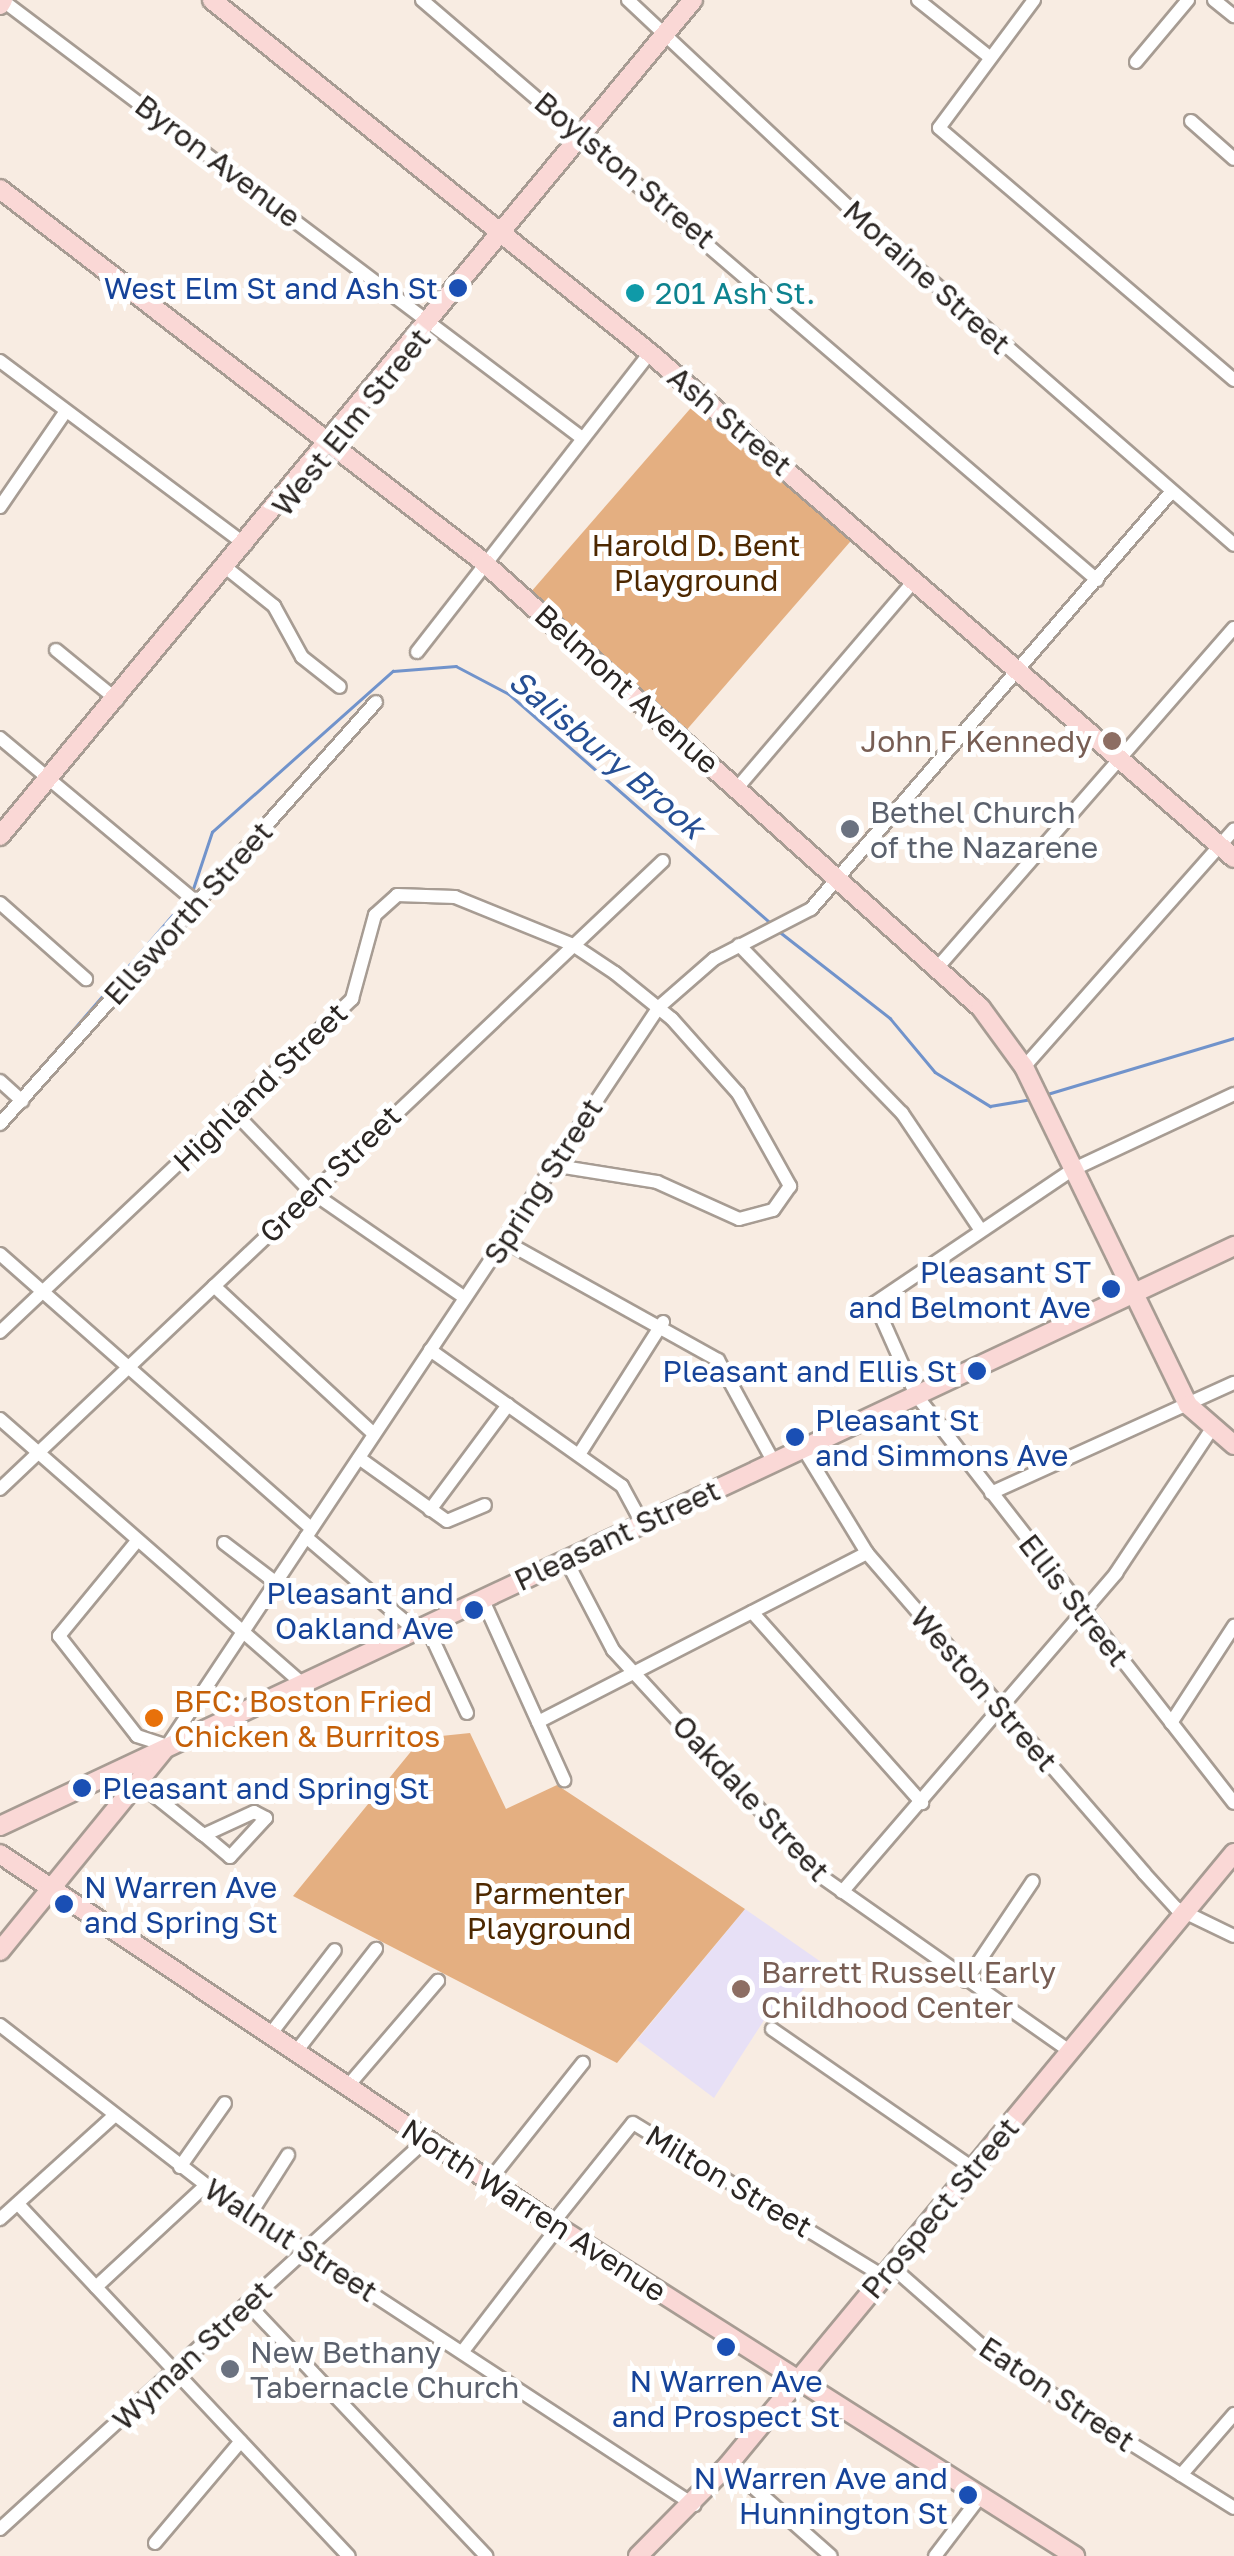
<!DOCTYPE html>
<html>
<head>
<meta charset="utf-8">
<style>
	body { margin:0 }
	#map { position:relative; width:1234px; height:2556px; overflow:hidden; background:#f8ece2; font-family:"Golos Text",sans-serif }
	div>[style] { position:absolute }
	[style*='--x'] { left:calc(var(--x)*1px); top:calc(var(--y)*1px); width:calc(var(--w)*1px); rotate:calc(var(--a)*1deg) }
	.education>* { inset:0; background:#e7e0f6 }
	.green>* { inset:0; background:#e4af81; transform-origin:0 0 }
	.stream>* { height:2.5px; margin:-1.25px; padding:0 1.25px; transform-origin:1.25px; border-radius:1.25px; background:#7193cb }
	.roads { filter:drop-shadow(2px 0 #a79c93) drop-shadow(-2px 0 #a79c93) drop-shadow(0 2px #a79c93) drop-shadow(0 -2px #a79c93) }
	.street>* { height:12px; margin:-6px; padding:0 6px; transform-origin:6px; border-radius:6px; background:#fff }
	.secondary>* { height:18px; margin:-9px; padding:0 9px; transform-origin:9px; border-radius:9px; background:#fad8d6 }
	.dots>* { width:28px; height:28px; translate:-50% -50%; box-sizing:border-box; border:5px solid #fff; border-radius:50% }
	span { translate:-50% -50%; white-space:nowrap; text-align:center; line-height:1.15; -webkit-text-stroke:10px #fff; paint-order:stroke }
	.street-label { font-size:30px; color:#2b2623 }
	.transit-label { font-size:30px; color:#164399 }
	.right { translate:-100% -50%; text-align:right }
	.left { translate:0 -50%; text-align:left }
	.culture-label { font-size:30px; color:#0d838f }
	.park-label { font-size:30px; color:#4d2800 }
	.education-label { font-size:30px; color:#785e54 }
	.worship-label { font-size:30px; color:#5b616d }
	.food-label { font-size:30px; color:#c56008 }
	.water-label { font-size:32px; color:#264f94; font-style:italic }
</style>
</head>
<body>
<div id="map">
	<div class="education">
		<i style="clip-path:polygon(745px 1909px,824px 1964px,778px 2020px,768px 2014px,714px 2098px,637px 2040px)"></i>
	</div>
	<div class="green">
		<i style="left:696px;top:402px;width:208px;height:253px;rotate:41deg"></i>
		<i style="clip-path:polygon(470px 1733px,506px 1809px,557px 1785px,745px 1909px,617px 2063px,293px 1896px,422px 1738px)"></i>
	</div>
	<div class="stream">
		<i style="--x:192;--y:892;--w:63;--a:-71.6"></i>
		<i style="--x:212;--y:832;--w:242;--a:-41.7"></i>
		<i style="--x:393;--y:671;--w:63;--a:-4.5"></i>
		<i style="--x:456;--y:666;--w:60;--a:27.8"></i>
		<i style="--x:509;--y:694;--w:348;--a:41.2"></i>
		<i style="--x:780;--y:932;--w:140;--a:38"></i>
		<i style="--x:890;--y:1018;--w:70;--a:50.2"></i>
		<i style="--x:935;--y:1072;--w:65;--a:31.7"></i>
		<i style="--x:990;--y:1106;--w:43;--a:-9.5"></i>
		<i style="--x:40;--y:1068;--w:220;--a:-49.1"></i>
		<i style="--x:1044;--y:1095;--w:198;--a:-16.7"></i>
	</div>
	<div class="roads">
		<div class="street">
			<i style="--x:2;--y:0;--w:727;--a:37.06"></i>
			<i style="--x:422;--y:0;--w:890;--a:40.67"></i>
			<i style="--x:628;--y:0;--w:333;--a:43.2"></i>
			<i style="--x:871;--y:228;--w:482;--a:41.1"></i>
			<i style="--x:918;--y:0;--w:88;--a:38.6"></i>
			<i style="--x:1034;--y:0;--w:159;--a:126.6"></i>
			<i style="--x:939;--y:128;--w:388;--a:40.5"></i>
			<i style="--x:1214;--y:0;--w:26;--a:39"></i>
			<i style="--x:1136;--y:62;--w:81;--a:-50"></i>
			<i style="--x:1191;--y:121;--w:57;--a:41.5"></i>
			<i style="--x:0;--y:361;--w:307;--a:36.8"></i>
			<i style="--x:0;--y:507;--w:116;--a:-55.5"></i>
			<i style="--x:229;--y:570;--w:58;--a:38.7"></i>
			<i style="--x:274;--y:606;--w:58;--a:61.2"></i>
			<i style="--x:302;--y:657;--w:48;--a:38.3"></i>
			<i style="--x:56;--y:650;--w:79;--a:39.3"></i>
			<i style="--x:417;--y:652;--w:379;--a:-52.1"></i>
			<i style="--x:0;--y:738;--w:256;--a:39.9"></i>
			<i style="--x:738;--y:787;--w:272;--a:-49.5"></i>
			<i style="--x:0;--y:903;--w:115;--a:41.5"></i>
			<i style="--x:739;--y:945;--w:234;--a:45.9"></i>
			<i style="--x:902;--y:1113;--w:140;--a:56.1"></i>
			<i style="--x:938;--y:967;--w:450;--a:-48.9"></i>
			<i style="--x:1024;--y:1067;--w:317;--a:-48.5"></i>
			<i style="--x:0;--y:1081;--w:30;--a:42"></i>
			<i style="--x:1234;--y:1094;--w:179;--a:154.9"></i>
			<i style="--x:1072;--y:1170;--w:238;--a:146"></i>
			<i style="--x:875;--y:1303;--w:101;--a:66"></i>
			<i style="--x:916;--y:1395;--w:517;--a:52.07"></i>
			<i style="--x:234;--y:1112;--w:110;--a:46.1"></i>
			<i style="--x:310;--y:1191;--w:188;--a:34.6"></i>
			<i style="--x:0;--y:1124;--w:565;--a:-48.3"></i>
			<i style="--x:504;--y:1241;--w:245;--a:29.1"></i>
			<i style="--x:718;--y:1360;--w:115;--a:61.4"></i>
			<i style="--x:0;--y:1254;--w:414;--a:41.4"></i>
			<i style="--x:214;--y:1286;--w:218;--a:42.8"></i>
			<i style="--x:0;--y:1332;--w:485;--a:-43.4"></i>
			<i style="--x:352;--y:999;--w:87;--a:-74.7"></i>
			<i style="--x:375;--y:915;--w:30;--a:-42"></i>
			<i style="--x:397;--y:895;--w:58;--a:2"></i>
			<i style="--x:455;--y:897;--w:127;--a:22.1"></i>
			<i style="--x:573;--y:945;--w:50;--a:33.7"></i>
			<i style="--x:615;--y:973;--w:73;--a:38.9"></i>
			<i style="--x:672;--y:1019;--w:99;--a:48.3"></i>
			<i style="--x:738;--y:1093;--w:107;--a:60.8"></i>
			<i style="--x:790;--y:1186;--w:29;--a:125"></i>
			<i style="--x:773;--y:1210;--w:35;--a:165"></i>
			<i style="--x:739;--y:1219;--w:90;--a:-155.7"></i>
			<i style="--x:657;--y:1182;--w:107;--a:-170.9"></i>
			<i style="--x:430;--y:1350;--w:235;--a:35.3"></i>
			<i style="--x:622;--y:1486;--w:42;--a:61.6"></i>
			<i style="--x:0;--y:1419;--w:403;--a:41.2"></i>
			<i style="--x:803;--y:1448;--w:123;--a:58.6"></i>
			<i style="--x:867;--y:1553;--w:423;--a:49.1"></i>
			<i style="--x:1144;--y:1873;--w:47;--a:47.6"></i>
			<i style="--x:1176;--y:1908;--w:64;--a:25.8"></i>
			<i style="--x:580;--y:1453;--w:155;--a:-57.6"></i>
			<i style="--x:359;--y:1458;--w:108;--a:35.6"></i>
			<i style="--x:447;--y:1521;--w:41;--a:-22.8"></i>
			<i style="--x:0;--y:1489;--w:913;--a:-43.45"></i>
			<i style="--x:991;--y:1493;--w:267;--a:-24.4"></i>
			<i style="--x:430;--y:1510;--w:131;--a:-53.4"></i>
			<i style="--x:306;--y:1537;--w:143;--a:40.5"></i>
			<i style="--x:137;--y:1541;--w:123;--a:129.4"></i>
			<i style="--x:59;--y:1636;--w:127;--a:52"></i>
			<i style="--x:137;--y:1736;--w:32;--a:18"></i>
			<i style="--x:167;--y:1746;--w:888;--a:-56.35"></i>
			<i style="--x:659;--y:1007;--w:73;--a:-41.1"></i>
			<i style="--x:714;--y:959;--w:109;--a:-27.3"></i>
			<i style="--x:811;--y:909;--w:552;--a:-49.18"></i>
			<i style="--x:224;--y:1543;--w:64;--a:37.4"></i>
			<i style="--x:566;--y:1560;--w:102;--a:62.4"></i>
			<i style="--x:613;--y:1650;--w:309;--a:47.4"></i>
			<i style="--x:822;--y:1877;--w:304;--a:35.1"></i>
			<i style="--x:482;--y:1598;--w:200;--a:65.7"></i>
			<i style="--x:752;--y:1612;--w:256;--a:48.3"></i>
			<i style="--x:426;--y:1625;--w:97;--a:65"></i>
			<i style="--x:538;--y:1722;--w:370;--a:-27.2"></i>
			<i style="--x:1171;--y:1723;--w:116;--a:-57"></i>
			<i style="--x:141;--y:1785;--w:77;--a:38.7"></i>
			<i style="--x:201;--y:1833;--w:4;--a:34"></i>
			<i style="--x:204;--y:1835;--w:34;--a:40"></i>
			<i style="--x:230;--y:1857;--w:53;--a:-47.3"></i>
			<i style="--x:266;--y:1818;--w:13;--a:-153"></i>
			<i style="--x:254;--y:1812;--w:55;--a:155.3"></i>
			<i style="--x:842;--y:1892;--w:421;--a:-49.3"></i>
			<i style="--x:1116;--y:1573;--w:172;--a:-56.4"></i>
			<i style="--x:966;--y:1981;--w:120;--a:-56.2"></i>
			<i style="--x:0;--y:2025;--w:261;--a:37.8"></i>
			<i style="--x:206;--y:2185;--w:584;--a:33.25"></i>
			<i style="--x:772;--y:2029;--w:244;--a:34.7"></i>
			<i style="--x:269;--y:2036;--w:108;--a:-52.5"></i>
			<i style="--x:295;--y:2053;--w:132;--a:-52.1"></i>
			<i style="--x:347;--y:2087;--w:140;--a:-49.4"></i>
			<i style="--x:180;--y:2167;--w:78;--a:-54.9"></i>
			<i style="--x:489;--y:2181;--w:151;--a:-51.5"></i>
			<i style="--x:18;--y:2204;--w:483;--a:46.8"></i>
			<i style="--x:251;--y:2213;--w:69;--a:-57.5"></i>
			<i style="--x:0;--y:2219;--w:152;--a:-42.1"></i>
			<i style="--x:552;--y:2224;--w:129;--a:-51.3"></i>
			<i style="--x:633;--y:2123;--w:293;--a:31.5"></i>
			<i style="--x:891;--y:2266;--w:144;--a:41.3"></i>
			<i style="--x:999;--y:2361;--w:277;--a:32"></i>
			<i style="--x:96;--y:2287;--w:150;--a:-42.8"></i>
			<i style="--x:248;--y:2304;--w:347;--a:46.6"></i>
			<i style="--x:463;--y:2351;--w:156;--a:-52.5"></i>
			<i style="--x:728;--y:2465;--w:137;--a:41.5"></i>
			<i style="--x:1181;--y:2475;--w:81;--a:-49"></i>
			<i style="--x:0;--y:2529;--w:577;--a:-42.4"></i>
			<i style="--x:155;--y:2543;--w:133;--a:-49.9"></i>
			<i style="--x:935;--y:2556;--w:74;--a:-52.7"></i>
		</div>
		<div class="secondary">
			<i style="--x:212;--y:0;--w:563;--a:38.87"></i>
			<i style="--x:650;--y:353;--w:772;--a:40.85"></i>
			<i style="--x:0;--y:5;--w:6;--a:-59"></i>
			<i style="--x:0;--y:189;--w:607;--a:37.64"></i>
			<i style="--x:481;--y:560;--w:671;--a:41.86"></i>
			<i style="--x:981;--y:1008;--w:73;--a:53.9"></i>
			<i style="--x:1024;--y:1067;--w:376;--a:64.1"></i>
			<i style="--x:1188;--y:1405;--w:61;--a:41"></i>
			<i style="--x:0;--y:836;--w:1086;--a:-50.34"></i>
			<i style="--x:0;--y:1826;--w:1364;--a:-25.17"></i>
			<i style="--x:0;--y:1854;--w:671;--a:33.76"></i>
			<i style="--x:558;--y:2227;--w:613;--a:32.47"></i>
			<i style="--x:0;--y:1951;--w:259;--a:-50.8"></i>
			<i style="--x:638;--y:2556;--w:128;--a:-45.3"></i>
			<i style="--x:728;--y:2465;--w:794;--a:-50.42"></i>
		</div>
	</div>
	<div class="dots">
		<i style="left:458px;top:288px;background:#1a4fb4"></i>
		<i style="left:635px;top:293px;background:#0f9aa8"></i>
		<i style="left:1112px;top:741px;background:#8d6e63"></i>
		<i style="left:850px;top:829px;background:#6b7280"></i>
		<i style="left:1111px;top:1289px;background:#1a4fb4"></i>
		<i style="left:977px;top:1371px;background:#1a4fb4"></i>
		<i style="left:795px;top:1437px;background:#1a4fb4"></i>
		<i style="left:474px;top:1610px;background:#1a4fb4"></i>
		<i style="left:154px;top:1718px;background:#e8710a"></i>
		<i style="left:82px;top:1788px;background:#1a4fb4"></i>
		<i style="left:64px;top:1904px;background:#1a4fb4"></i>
		<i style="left:741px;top:1989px;background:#8d6e63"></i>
		<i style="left:726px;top:2347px;background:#1a4fb4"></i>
		<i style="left:230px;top:2369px;background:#6b7280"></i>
		<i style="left:968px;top:2495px;background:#1a4fb4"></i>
	</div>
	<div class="street-label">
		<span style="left:218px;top:161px;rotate:37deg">Byron Avenue</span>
		<span style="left:625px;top:170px;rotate:40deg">Boylston Street</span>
		<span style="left:927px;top:277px;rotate:42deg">Moraine Street</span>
		<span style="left:730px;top:421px;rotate:40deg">Ash Street</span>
		<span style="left:351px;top:422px;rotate:-51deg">West Elm Street</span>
		<span style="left:627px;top:689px;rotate:42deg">Belmont Avenue</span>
		<span style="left:188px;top:913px;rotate:-48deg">Ellsworth Street</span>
		<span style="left:260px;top:1087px;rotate:-44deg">Highland Street</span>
		<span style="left:330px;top:1174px;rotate:-44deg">Green Street</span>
		<span style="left:543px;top:1181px;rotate:-57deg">Spring Street</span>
		<span style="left:617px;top:1535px;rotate:-25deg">Pleasant Street</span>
		<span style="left:1074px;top:1600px;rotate:52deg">Ellis Street</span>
		<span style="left:984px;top:1689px;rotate:49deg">Weston Street</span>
		<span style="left:751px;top:1798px;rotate:47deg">Oakdale Street</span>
		<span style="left:729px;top:2181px;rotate:31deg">Milton Street</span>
		<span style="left:940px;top:2208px;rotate:-50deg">Prospect Street</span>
		<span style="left:534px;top:2210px;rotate:33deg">North Warren Avenue</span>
		<span style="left:291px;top:2240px;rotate:33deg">Walnut Street</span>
		<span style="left:192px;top:2355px;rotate:-43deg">Wyman Street</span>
		<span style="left:1057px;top:2394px;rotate:34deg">Eaton Street</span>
	</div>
	<div class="transit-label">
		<span class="right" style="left:438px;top:288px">West Elm St and Ash St</span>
		<span class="right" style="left:1091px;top:1289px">Pleasant ST<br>and Belmont Ave</span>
		<span class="right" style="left:957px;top:1371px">Pleasant and Ellis St</span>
		<span class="left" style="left:815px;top:1437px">Pleasant St<br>and Simmons Ave</span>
		<span class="right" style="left:454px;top:1610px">Pleasant and<br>Oakland Ave</span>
		<span class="left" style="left:102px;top:1788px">Pleasant and Spring St</span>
		<span class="left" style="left:84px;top:1904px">N Warren Ave<br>and Spring St</span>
		<span style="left:726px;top:2398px">N Warren Ave<br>and Prospect St</span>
		<span class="right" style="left:948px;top:2495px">N Warren Ave and<br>Hunnington St</span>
	</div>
	<div class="culture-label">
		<span class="left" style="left:655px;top:293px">201 Ash St.</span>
	</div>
	<div class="park-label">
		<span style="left:696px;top:562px">Harold D. Bent<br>Playground</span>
		<span style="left:549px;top:1910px">Parmenter<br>Playground</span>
	</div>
	<div class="education-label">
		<span class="right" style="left:1092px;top:741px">John F Kennedy</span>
		<span class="left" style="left:761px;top:1989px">Barrett Russell Early<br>Childhood Center</span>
	</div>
	<div class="worship-label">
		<span class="left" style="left:870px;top:829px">Bethel Church<br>of the Nazarene</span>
		<span class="left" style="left:250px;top:2369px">New Bethany<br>Tabernacle Church</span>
	</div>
	<div class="food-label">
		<span class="left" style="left:174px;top:1718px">BFC: Boston Fried<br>Chicken &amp; Burritos</span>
	</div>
	<div class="water-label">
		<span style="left:607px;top:754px;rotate:40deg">Salisbury Brook</span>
	</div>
</div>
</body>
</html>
